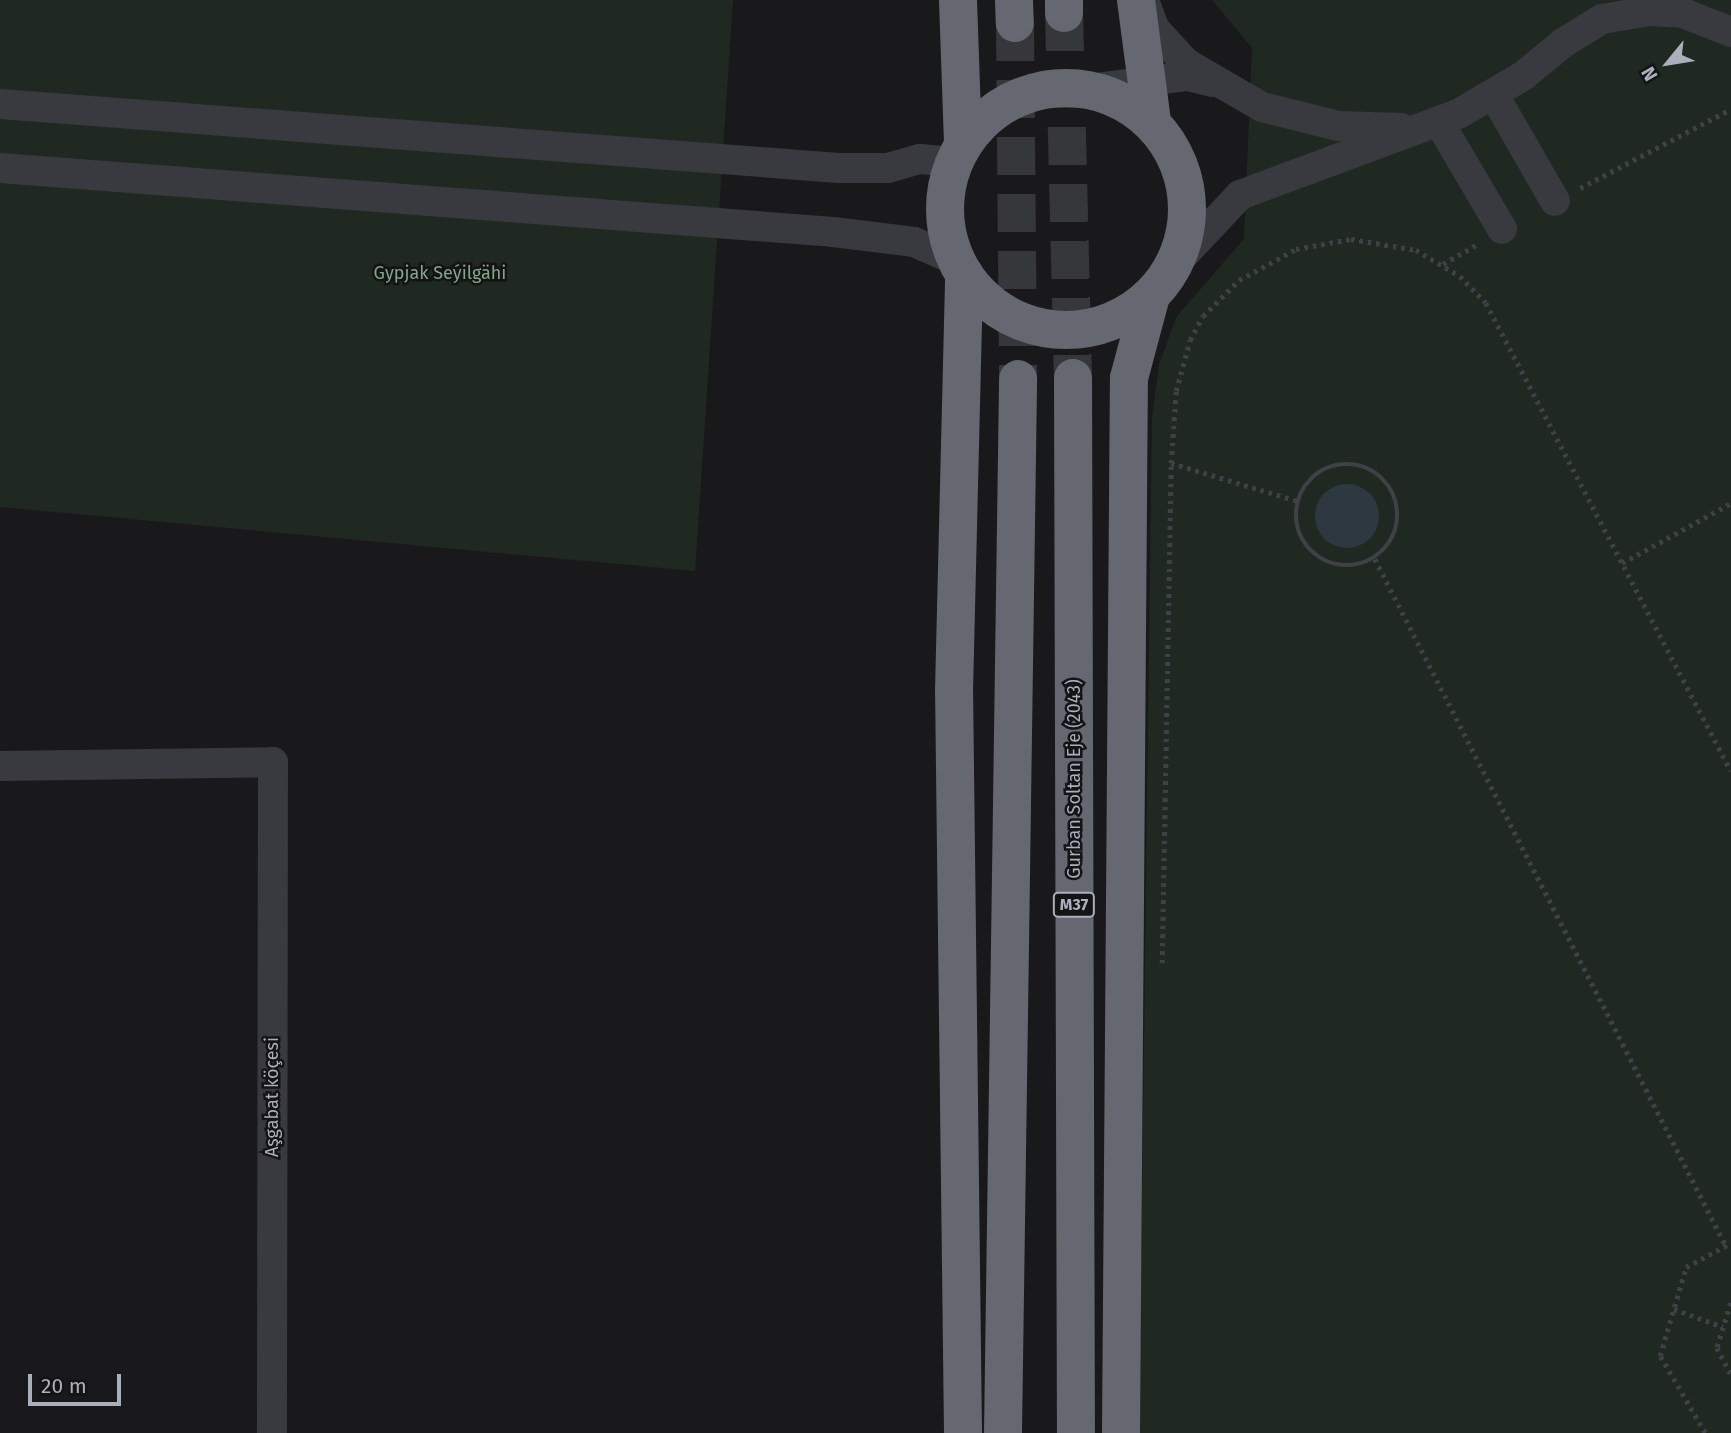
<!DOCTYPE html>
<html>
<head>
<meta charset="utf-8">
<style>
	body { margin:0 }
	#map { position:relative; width:1731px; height:1433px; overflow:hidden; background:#19191b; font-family:"Fira Sans",sans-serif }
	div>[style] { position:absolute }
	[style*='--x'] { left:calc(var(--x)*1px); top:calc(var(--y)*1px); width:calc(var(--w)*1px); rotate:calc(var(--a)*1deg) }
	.green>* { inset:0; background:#202921 }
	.water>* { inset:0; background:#2e3840 }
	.round { border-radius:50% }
	.highway-tunnel>* { height:38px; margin-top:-19px; transform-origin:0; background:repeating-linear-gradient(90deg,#36373b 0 38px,transparent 0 57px) }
	.path>* { height:4.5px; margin-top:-2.25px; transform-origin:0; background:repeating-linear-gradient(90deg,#3f4147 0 3.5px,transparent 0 8.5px) }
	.path>.ring { margin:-2.25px; padding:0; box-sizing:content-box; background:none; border:4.5px solid #3f4147; border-radius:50% }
	.minor>* { height:30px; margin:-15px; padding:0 15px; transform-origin:15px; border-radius:15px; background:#393a40 }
	.highway>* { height:38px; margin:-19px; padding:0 19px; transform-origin:19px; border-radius:19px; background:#656871 }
	.highway>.ring { margin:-19px; padding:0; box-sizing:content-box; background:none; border:38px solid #656871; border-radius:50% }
	span { translate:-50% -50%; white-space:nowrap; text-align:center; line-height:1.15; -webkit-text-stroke:5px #141316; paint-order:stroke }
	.shield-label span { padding:2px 5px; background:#141316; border:2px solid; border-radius:5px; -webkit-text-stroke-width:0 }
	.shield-label { font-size:16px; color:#aaafbb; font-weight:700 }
	.park-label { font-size:18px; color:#81a684 }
	.street-label { font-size:18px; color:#aaafbb }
	.north { position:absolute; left:1633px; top:28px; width:70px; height:70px; -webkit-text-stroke:5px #141316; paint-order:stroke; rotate:240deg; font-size:19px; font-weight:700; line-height:28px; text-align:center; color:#aaafbb }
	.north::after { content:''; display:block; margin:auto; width:24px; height:32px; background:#aaafbb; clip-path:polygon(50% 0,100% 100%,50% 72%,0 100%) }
	.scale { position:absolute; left:28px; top:1374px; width:93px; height:32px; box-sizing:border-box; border:4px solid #aaafbb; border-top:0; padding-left:9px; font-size:21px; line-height:24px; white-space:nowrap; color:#aaafbb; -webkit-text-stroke:5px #141316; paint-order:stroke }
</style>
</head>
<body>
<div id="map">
	<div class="green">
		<i style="clip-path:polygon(0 0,733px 0,695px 571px,0 507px)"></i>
		<i style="clip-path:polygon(1212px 0,1731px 0,1731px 1433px,1139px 1433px,1152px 418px,1159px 364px,1177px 316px,1244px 239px,1252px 48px)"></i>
	</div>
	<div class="water">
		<i class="round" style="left:1315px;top:484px;width:64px;height:64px"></i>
	</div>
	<div class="highway-tunnel">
		<i style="--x:1064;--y:13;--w:365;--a:88.6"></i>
		<i style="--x:1015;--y:23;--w:356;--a:89.5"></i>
	</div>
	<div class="path">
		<i style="--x:1580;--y:188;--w:170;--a:-27.6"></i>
		<i style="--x:1443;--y:264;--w:39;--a:-30"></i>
		<i style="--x:1171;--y:463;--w:133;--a:16.7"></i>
		<i class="ring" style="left:1296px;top:464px;width:97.5px;height:97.5px"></i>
		<i style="--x:1375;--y:559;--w:771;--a:62.94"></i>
		<i style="--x:1622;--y:563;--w:124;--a:-28.8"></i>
		<i style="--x:1162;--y:963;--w:500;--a:-88.97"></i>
		<i style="--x:1171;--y:463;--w:72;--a:-86"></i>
		<i style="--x:1176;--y:391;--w:53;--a:-74.6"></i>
		<i style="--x:1190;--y:340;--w:27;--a:-62"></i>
		<i style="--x:1203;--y:316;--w:51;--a:-45"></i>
		<i style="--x:1239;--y:280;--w:65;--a:-28.5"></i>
		<i style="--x:1296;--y:249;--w:56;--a:-10.3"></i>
		<i style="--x:1351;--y:239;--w:66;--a:9.6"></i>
		<i style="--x:1416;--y:250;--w:51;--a:30.6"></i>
		<i style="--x:1460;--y:276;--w:37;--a:46"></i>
		<i style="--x:1486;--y:303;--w:528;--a:62.37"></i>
		<i style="--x:1731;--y:1303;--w:47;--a:107.3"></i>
		<i style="--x:1717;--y:1348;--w:30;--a:62"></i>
		<i style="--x:1674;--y:1309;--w:52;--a:20.2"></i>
		<i style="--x:1705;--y:1433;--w:89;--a:-120.3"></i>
		<i style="--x:1660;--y:1356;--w:93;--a:-73.7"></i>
		<i style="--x:1686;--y:1267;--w:51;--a:-28.1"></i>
	</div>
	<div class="minor">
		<i style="--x:1144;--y:0;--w:30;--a:70"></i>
		<i style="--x:1154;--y:28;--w:47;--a:47.6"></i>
		<i style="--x:1186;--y:63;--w:88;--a:30.1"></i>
		<i style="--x:1262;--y:107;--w:78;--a:14"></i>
		<i style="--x:1338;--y:126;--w:63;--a:1.8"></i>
		<i style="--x:1088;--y:89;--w:100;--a:-7.5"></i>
		<i style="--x:1187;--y:76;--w:27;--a:13"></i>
		<i style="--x:1494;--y:95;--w:122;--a:60.1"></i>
		<i style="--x:0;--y:104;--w:841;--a:4.36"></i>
		<i style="--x:839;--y:168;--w:49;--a:0"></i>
		<i style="--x:888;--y:168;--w:33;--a:-16"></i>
		<i style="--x:920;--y:159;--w:34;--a:5"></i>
		<i style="--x:1439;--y:122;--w:124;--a:59.5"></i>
		<i style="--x:0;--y:168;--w:835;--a:4.39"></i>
		<i style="--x:833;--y:232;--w:82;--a:7"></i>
		<i style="--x:914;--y:242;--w:47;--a:23.8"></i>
		<i style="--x:1174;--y:265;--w:96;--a:-46.7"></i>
		<i style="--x:1240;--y:195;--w:235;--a:-20.4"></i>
		<i style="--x:1460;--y:113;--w:73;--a:-30.4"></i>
		<i style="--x:1523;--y:76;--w:52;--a:-39.5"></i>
		<i style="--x:1563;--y:43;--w:46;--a:-31.6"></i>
		<i style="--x:1602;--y:19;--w:48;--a:-9.7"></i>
		<i style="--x:1649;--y:11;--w:34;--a:3"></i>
		<i style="--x:1683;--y:13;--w:52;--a:21.6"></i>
		<i style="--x:0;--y:766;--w:273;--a:-0.8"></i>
		<i style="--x:273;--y:762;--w:671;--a:90.09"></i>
	</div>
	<div class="highway">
		<i style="--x:958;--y:0;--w:144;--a:88"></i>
		<i style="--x:1014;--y:0;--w:23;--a:88"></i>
		<i style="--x:1136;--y:0;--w:123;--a:82.5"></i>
		<i style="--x:1064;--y:13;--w:13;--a:-90"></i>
		<i class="ring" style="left:945px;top:88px;width:204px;height:204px"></i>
		<i style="--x:1073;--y:378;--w:1055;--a:89.84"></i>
		<i style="--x:963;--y:1433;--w:742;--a:-90.69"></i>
		<i style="--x:954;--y:691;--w:417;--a:-88.6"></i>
		<i style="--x:1003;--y:1433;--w:1054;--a:-89.18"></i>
		<i style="--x:1121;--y:1433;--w:1055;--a:-89.57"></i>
		<i style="--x:1129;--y:378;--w:85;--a:-75"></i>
	</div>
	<div class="shield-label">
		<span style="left:1074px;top:905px">M37</span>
	</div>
	<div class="park-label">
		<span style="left:440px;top:273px">Gypjak Seýilgähi</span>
	</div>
	<div class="street-label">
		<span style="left:1074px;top:779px;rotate:-90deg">Gurban Soltan Eje (2043)</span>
		<span style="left:272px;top:1097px;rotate:-90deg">Aşgabat köçesi</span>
	</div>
	<div class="north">N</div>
	<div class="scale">20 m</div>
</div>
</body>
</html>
